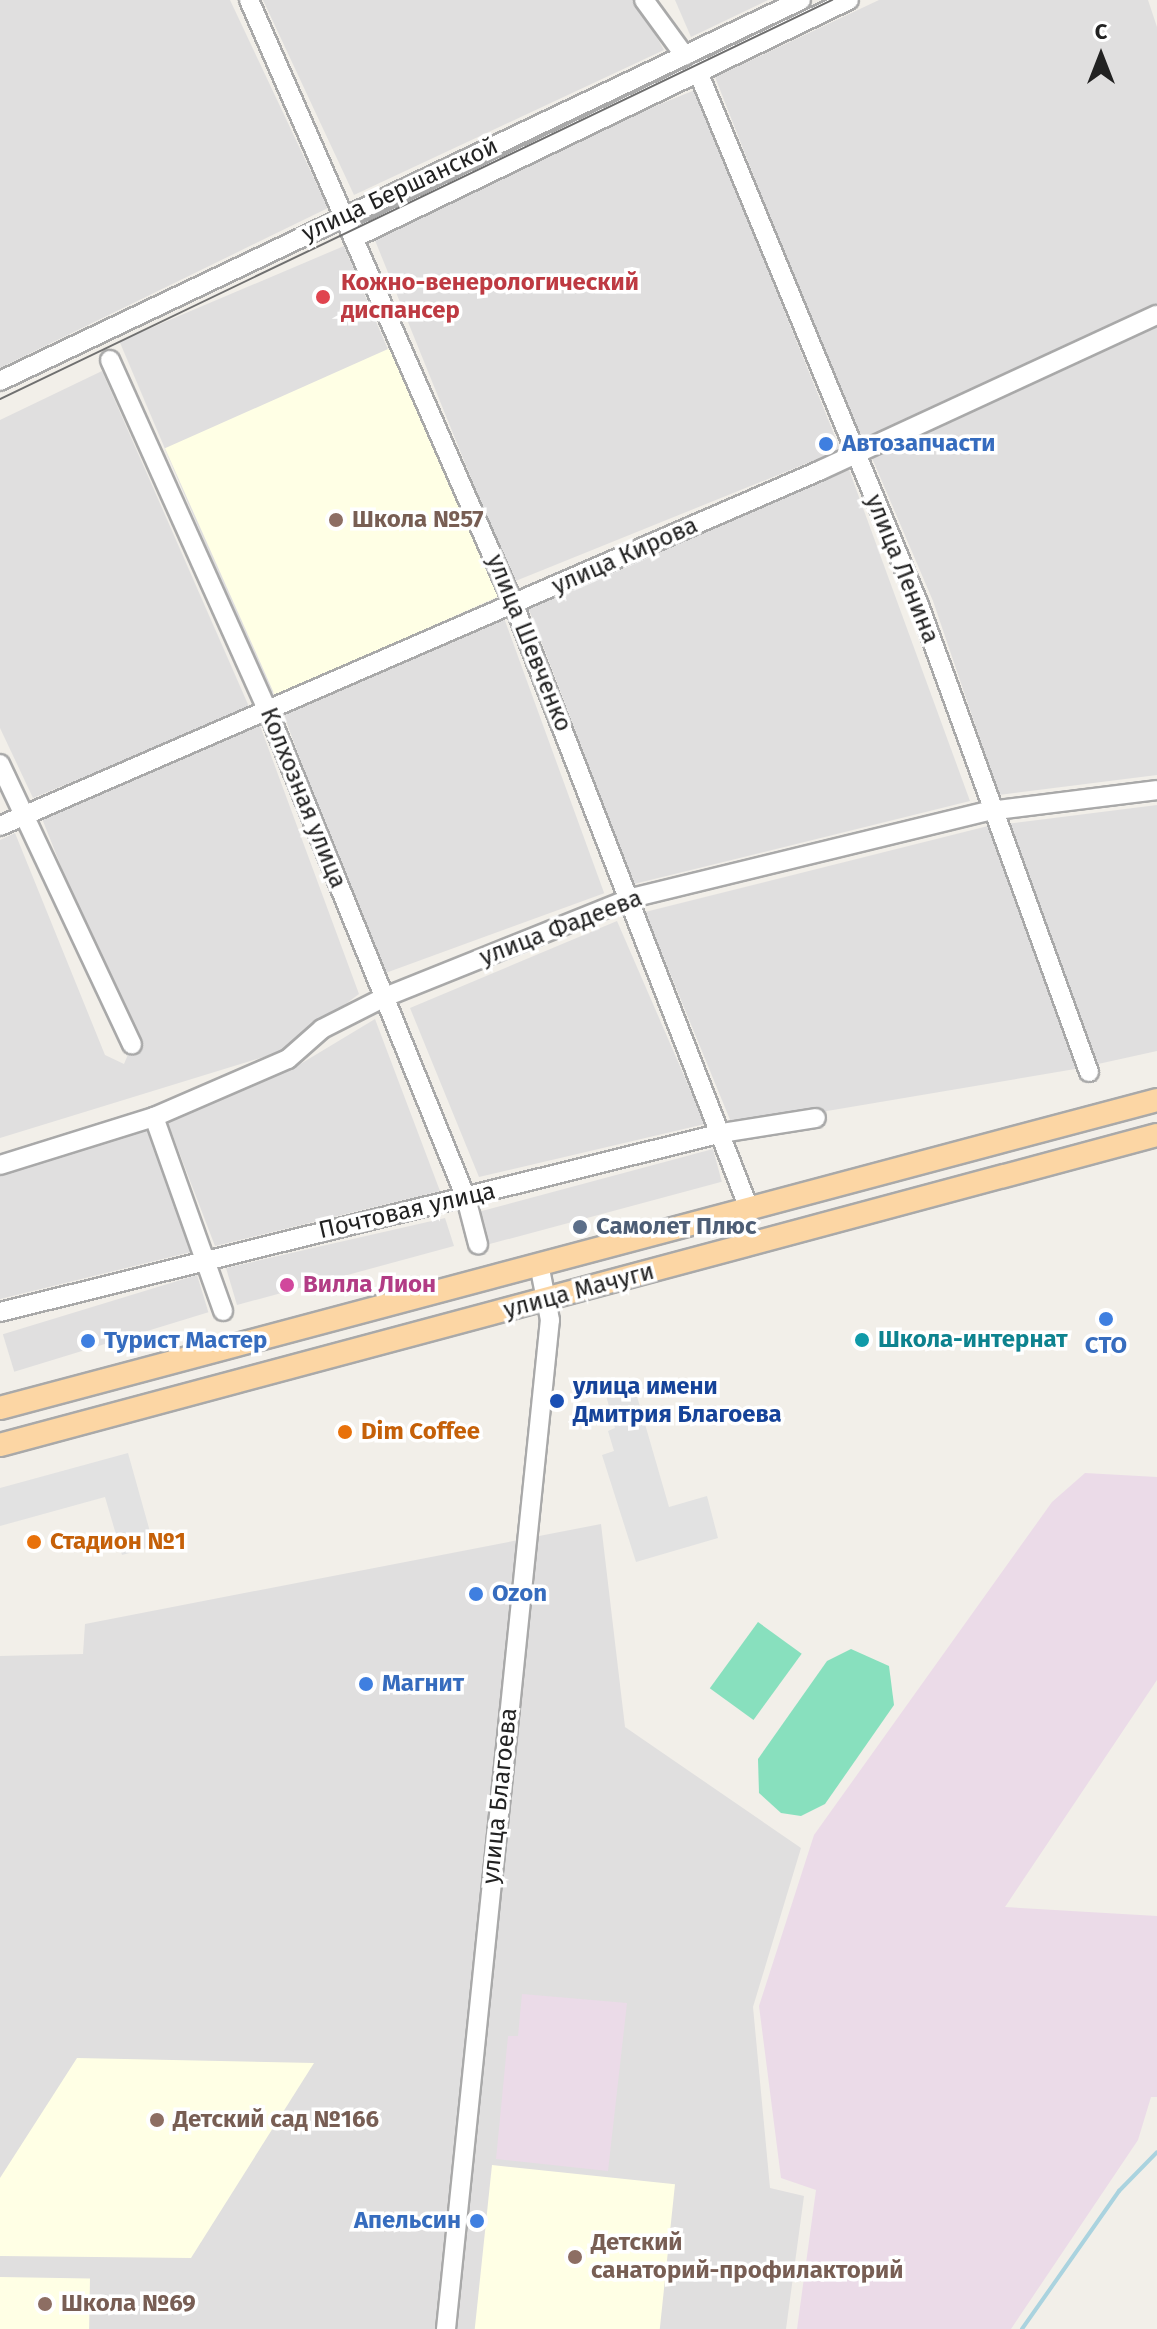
<!DOCTYPE html>
<html>
<head>
<meta charset="utf-8">
<style>
	body { margin:0 }
	#map { position:relative; width:1157px; height:2329px; overflow:hidden; background:#f2efe9; font-family:"Fira Sans",sans-serif }
	div>[style] { position:absolute }
	[style*='--x'] { left:calc(var(--x)*1px); top:calc(var(--y)*1px); width:calc(var(--w)*1px); rotate:calc(var(--a)*1deg) }
	.residential>* { inset:0; background:#e0dfdf; transform-origin:0 0 }
	.industrial>* { inset:0; background:#ebdbe8 }
	.education>* { inset:0; background:#ffffe5; transform-origin:0 0 }
	.pitch>* { inset:0; background:#88e0be; transform-origin:0 0 }
	.parking>* { inset:0; background:#e2e2e2 }
	.stream>* { height:4px; margin:-2px; padding:0 2px; transform-origin:2px; border-radius:2px; background:#aad3df }
	.roads { filter:drop-shadow(2px 0 #a9a9a9) drop-shadow(-2px 0 #a9a9a9) drop-shadow(0 2px #a9a9a9) drop-shadow(0 -2px #a9a9a9) }
	.minor>* { height:18px; margin:-9px; padding:0 9px; transform-origin:9px; border-radius:9px; background:#fff }
	.major>* { height:22px; margin:-11px; padding:0 11px; transform-origin:11px; border-radius:11px; background:#fcd6a4 }
	.tram>* { height:2px; margin:-1px; padding:0 1px; transform-origin:1px; border-radius:1px; background:#707070 }
	.dots>* { width:22px; height:22px; translate:-50% -50%; box-sizing:border-box; border:4px solid #fff; border-radius:50% }
	span { translate:-50% -50%; white-space:nowrap; text-align:center; line-height:1.15; -webkit-text-stroke:7px #fff; paint-order:stroke }
	.street-label { font-size:24px; color:#222 }
	.health-label { font-size:24px; color:#be3a42; font-weight:700 }
	.left { translate:0 -50%; text-align:left }
	.shop-label { font-size:24px; color:#366cbe; font-weight:700 }
	.right { translate:-100% -50%; text-align:right }
	.education-label { font-size:24px; color:#785e54; font-weight:700 }
	.service-label { font-size:24px; color:#4e5e75; font-weight:700 }
	.hotel-label { font-size:24px; color:#b23c85; font-weight:700 }
	.culture-label { font-size:24px; color:#0d838f; font-weight:700 }
	.transit-label { font-size:24px; color:#164399; font-weight:700 }
	.food-label { font-size:24px; color:#c56008; font-weight:700 }
	.north { position:absolute; left:1061px; top:16px; width:80px; height:80px; -webkit-text-stroke:6px #fff; paint-order:stroke; rotate:0deg; font-size:22px; font-weight:700; line-height:32px; text-align:center; color:#222 }
	.north::after { content:''; display:block; margin:auto; width:28px; height:36px; background:#222; clip-path:polygon(50% 0,100% 100%,50% 72%,0 100%) }
</style>
</head>
<body>
<div id="map">
	<div class="residential">
		<i style="clip-path:polygon(0 0,230px 0,328px 208px,0 368px)"></i>
		<i style="clip-path:polygon(263px 0,636px 0,664px 50px,354px 195px)"></i>
		<i style="clip-path:polygon(675px 0,768px 0,691px 37px)"></i>
		<i style="clip-path:polygon(879px 0,1148px 0,1157px 27px,1157px 306px,859px 445px,715px 77px)"></i>
		<i style="left:695px;top:90px;width:388px;height:353px;rotate:68deg"></i>
		<i style="left:344px;top:246px;width:383px;height:244px;rotate:67deg"></i>
		<i style="clip-path:polygon(1157px 322px,1157px 775px,999px 795px,933px 601px,872px 458px)"></i>
		<i style="clip-path:polygon(102px 371px,250px 709px,33px 798px,0 728px,0 420px)"></i>
		<i style="clip-path:polygon(848px 467px,970px 801px,634px 884px,528px 607px)"></i>
		<i style="left:504px;top:618px;width:293px;height:240px;rotate:70deg"></i>
		<i style="clip-path:polygon(259px 723px,359px 994px,283px 1051px,0 1138px,0 840px,15px 833px,105px 1055px,124px 1064px,132px 1045px,41px 816px)"></i>
		<i style="clip-path:polygon(1157px 805px,1157px 1051px,1098px 1064px,1007px 824px)"></i>
		<i style="clip-path:polygon(988px 826px,1081px 1068px,733px 1127px,645px 912px)"></i>
		<i style="clip-path:polygon(617px 921px,705px 1124px,479px 1177px,410px 1008px)"></i>
		<i style="clip-path:polygon(375px 1019px,440px 1191px,215px 1246px,166px 1118px,292px 1069px)"></i>
		<i style="clip-path:polygon(150px 1124px,199px 1250px,0 1299px,0 1168px)"></i>
		<i style="left:713px;top:1149px;width:34px;height:247px;rotate:75deg"></i>
		<i style="clip-path:polygon(445px 1218px,454px 1246px,237px 1305px,226px 1268px)"></i>
		<i style="left:197px;top:1275px;width:39px;height:203px;rotate:73deg"></i>
		<i style="clip-path:polygon(601px 1524px,625px 1727px,801px 1848px,753px 2007px,770px 2188px,804px 2196px,786px 2329px,0 2329px,0 1656px,83px 1654px,85px 1624px)"></i>
	</div>
	<div class="industrial">
		<i style="clip-path:polygon(1085px 1473px,1157px 1477px,1157px 1680px,1005px 1907px,1157px 1916px,1157px 2097px,1151px 2097px,1138px 2140px,1011px 2329px,797px 2329px,816px 2190px,781px 2178px,759px 2006px,814px 1835px,1052px 1502px)"></i>
		<i style="clip-path:polygon(522px 1994px,627px 2003px,608px 2171px,496px 2159px,508px 2036px,518px 2036px)"></i>
	</div>
	<div class="education">
		<i style="left:397px;top:345px;width:271px;height:254px;rotate:66deg"></i>
		<i style="clip-path:polygon(77px 2058px,314px 2063px,191px 2258px,0 2256px,0 2178px)"></i>
		<i style="left:492px;top:2165px;width:184px;height:165px;rotate:6deg"></i>
		<i style="left:0;top:2277px;width:90px;height:52px;rotate:1deg"></i>
	</div>
	<div class="pitch">
		<i style="left:758px;top:1622px;width:54px;height:82px;rotate:36deg"></i>
		<i style="clip-path:polygon(851px 1649px,889px 1666px,894px 1705px,825px 1804px,801px 1816px,781px 1813px,759px 1793px,758px 1759px,827px 1661px)"></i>
	</div>
	<div class="parking">
		<i style="clip-path:polygon(634px 1386px,669px 1507px,707px 1496px,718px 1538px,636px 1562px,602px 1455px,614px 1451px,608px 1431px,615px 1428px,605px 1392px)"></i>
		<i style="clip-path:polygon(128px 1453px,154px 1546px,122px 1555px,105px 1497px,0 1526px,0 1488px)"></i>
	</div>
	<div class="stream">
		<i style="--x:1022;--y:2329;--w:169;--a:-54.9"></i>
		<i style="--x:1119;--y:2191;--w:54;--a:-45.7"></i>
	</div>
	<div class="roads">
		<div class="minor">
			<i style="--x:249;--y:0;--w:660;--a:66.35"></i>
			<i style="--x:514;--y:605;--w:645;--a:68.73"></i>
			<i style="--x:644;--y:0;--w:69;--a:53.8"></i>
			<i style="--x:698;--y:72;--w:577;--a:67.48"></i>
			<i style="--x:919;--y:605;--w:497;--a:70"></i>
			<i style="--x:356;--y:237;--w:547;--a:-25.68"></i>
			<i style="--x:110;--y:360;--w:385;--a:65.8"></i>
			<i style="--x:268;--y:711;--w:526;--a:67.87"></i>
			<i style="--x:466;--y:1198;--w:48;--a:75.4"></i>
			<i style="--x:0;--y:381;--w:887;--a:-25.44"></i>
			<i style="--x:0;--y:764;--w:310;--a:64.8"></i>
			<i style="--x:0;--y:826;--w:895;--a:-23.44"></i>
			<i style="--x:821;--y:470;--w:370;--a:-24.8"></i>
			<i style="--x:154;--y:1117;--w:206;--a:70.4"></i>
			<i style="--x:0;--y:1165;--w:161;--a:-17.3"></i>
			<i style="--x:154;--y:1117;--w:146;--a:-23.4"></i>
			<i style="--x:288;--y:1059;--w:45;--a:-41.4"></i>
			<i style="--x:322;--y:1029;--w:71;--a:-26.9"></i>
			<i style="--x:385;--y:997;--w:265;--a:-21.9"></i>
			<i style="--x:631;--y:898;--w:368;--a:-13.7"></i>
			<i style="--x:989;--y:811;--w:169;--a:-7.1"></i>
			<i style="--x:0;--y:1312;--w:744;--a:-13.92"></i>
			<i style="--x:722;--y:1133;--w:95;--a:-9.1"></i>
			<i style="--x:446;--y:2329;--w:1014;--a:-84.12"></i>
			<i style="--x:550;--y:1320;--w:57;--a:-101.1"></i>
		</div>
		<div class="major">
			<i style="--x:0;--y:1408;--w:1197;--a:-14.91"></i>
			<i style="--x:0;--y:1445;--w:1198;--a:-15"></i>
		</div>
	</div>
	<div class="tram">
		<i style="--x:0;--y:399;--w:923;--a:-25.62"></i>
	</div>
	<div class="dots">
		<i style="left:323px;top:297px;background:#e0444e"></i>
		<i style="left:826px;top:444px;background:#3f7fe0"></i>
		<i style="left:336px;top:520px;background:#8d6e63"></i>
		<i style="left:580px;top:1227px;background:#5c6f8a"></i>
		<i style="left:287px;top:1285px;background:#d1479c"></i>
		<i style="left:1106px;top:1319px;background:#3f7fe0"></i>
		<i style="left:862px;top:1340px;background:#0f9aa8"></i>
		<i style="left:88px;top:1341px;background:#3f7fe0"></i>
		<i style="left:557px;top:1401px;background:#1a4fb4"></i>
		<i style="left:345px;top:1432px;background:#e8710a"></i>
		<i style="left:34px;top:1542px;background:#e8710a"></i>
		<i style="left:476px;top:1594px;background:#3f7fe0"></i>
		<i style="left:366px;top:1684px;background:#3f7fe0"></i>
		<i style="left:157px;top:2120px;background:#8d6e63"></i>
		<i style="left:477px;top:2221px;background:#3f7fe0"></i>
		<i style="left:575px;top:2257px;background:#8d6e63"></i>
		<i style="left:45px;top:2304px;background:#8d6e63"></i>
	</div>
	<div class="street-label">
		<span style="left:400px;top:190px;rotate:-25deg">улица Бершанской</span>
		<span style="left:625px;top:556px;rotate:-24deg">улица Кирова</span>
		<span style="left:902px;top:569px;rotate:68deg">улица Ленина</span>
		<span style="left:529px;top:643px;rotate:68deg">улица Шевченко</span>
		<span style="left:303px;top:798px;rotate:68deg">Колхозная улица</span>
		<span style="left:561px;top:928px;rotate:-21deg">улица Фадеева</span>
		<span style="left:407px;top:1211px;rotate:-13deg">Почтовая улица</span>
		<span style="left:579px;top:1291px;rotate:-15deg">улица Мачуги</span>
		<span style="left:500px;top:1796px;rotate:-84deg">улица Благоева</span>
	</div>
	<div class="health-label">
		<span class="left" style="left:341px;top:297px">Кожно-венерологический<br>диспансер</span>
	</div>
	<div class="shop-label">
		<span class="left" style="left:842px;top:444px">Автозапчасти</span>
		<span class="left" style="left:104px;top:1341px">Турист Мастер</span>
		<span style="left:1106px;top:1346px">СТО</span>
		<span class="left" style="left:492px;top:1594px">Ozon</span>
		<span class="left" style="left:382px;top:1684px">Магнит</span>
		<span class="right" style="left:461px;top:2221px">Апельсин</span>
	</div>
	<div class="education-label">
		<span class="left" style="left:352px;top:520px">Школа №57</span>
		<span class="left" style="left:173px;top:2120px">Детский сад №166</span>
		<span class="left" style="left:591px;top:2257px">Детский<br>санаторий-профилакторий</span>
		<span class="left" style="left:61px;top:2304px">Школа №69</span>
	</div>
	<div class="service-label">
		<span class="left" style="left:596px;top:1227px">Самолет Плюс</span>
	</div>
	<div class="hotel-label">
		<span class="left" style="left:303px;top:1285px">Вилла Лион</span>
	</div>
	<div class="culture-label">
		<span class="left" style="left:878px;top:1340px">Школа-интернат</span>
	</div>
	<div class="transit-label">
		<span class="left" style="left:573px;top:1401px">улица имени<br>Дмитрия Благоева</span>
	</div>
	<div class="food-label">
		<span class="left" style="left:361px;top:1432px">Dim Coffee</span>
		<span class="left" style="left:50px;top:1542px">Стадион №1</span>
	</div>
	<div class="north">С</div>
</div>
</body>
</html>
